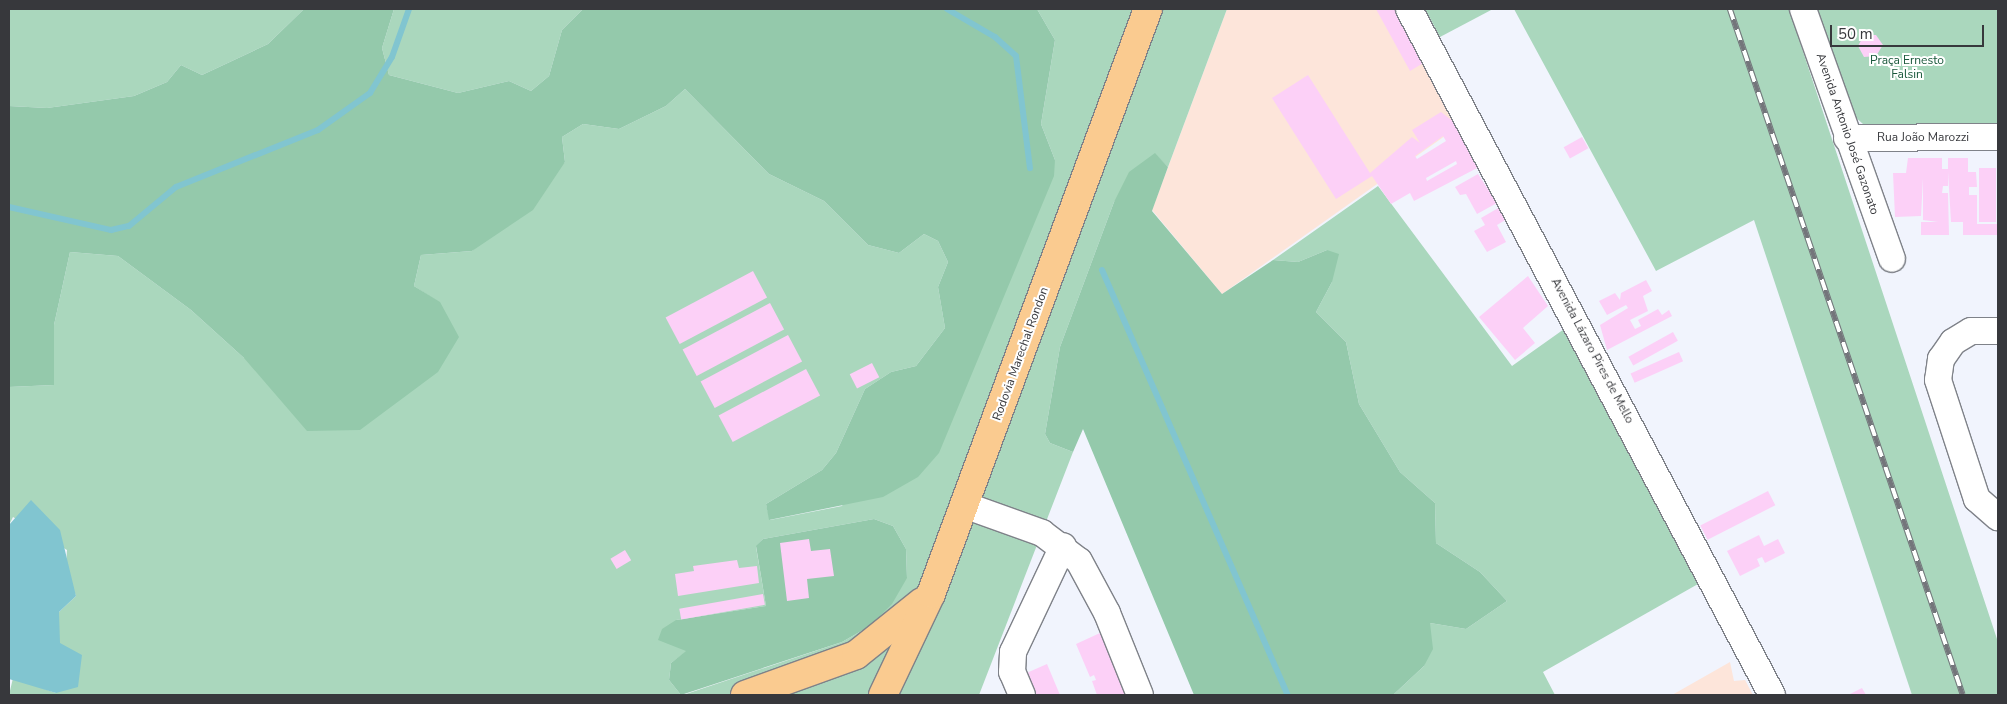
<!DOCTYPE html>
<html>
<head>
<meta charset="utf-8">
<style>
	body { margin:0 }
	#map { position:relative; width:2007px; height:704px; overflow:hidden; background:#f1f4fd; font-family:"Nunito Sans",sans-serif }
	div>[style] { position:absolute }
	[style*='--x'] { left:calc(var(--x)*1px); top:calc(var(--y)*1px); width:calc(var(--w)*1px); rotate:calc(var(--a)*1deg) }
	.industrial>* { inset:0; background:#fde5da }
	.green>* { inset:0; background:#aad7bd }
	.forest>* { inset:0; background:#94c9ab }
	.water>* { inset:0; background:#81c5d0 }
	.stream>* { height:6px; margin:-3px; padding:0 3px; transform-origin:3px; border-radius:3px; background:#81c5d0 }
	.building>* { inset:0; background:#fcd0f7; transform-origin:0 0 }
	.roads { filter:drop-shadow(1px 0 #7f8289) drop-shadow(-1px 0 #7f8289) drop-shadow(0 1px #7f8289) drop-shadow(0 -1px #7f8289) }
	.minor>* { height:26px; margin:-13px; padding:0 13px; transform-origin:13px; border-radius:13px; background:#fff }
	.major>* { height:28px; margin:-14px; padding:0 14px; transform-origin:14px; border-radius:14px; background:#facb90 }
	.rail>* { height:5.5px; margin-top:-2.75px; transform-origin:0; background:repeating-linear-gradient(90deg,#fff 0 11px,#74757b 0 22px); box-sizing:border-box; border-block:1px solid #74757b }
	span { translate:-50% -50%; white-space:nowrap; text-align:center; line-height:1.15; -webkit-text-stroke:4px #fff; paint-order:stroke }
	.park-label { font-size:12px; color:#18573a }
	.street-label { font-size:12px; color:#37383c }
	.frame { position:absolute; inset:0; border:10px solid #37383c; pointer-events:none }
	.scale { position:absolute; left:1830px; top:25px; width:154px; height:22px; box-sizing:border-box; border:2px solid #37383c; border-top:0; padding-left:6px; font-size:15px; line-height:18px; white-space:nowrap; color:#37383c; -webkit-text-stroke:4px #fff; paint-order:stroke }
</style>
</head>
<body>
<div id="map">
	<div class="industrial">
		<i style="clip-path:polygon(1227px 9px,1396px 9px,1459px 126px,1222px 294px,1152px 210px)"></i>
		<i style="clip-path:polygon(1730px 662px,1734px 681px,1745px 680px,1753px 695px,1672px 695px)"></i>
	</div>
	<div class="green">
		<i style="clip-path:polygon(9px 9px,304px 9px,268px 44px,202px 75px,181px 65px,167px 82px,134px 96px,47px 108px,9px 106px)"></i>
		<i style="clip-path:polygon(394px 9px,583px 9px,562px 30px,549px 76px,531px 91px,509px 81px,458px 93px,389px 75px,382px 48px)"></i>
		<i style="clip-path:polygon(1037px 9px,1227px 9px,1168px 167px,1155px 154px,1114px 202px,1060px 347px,1045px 434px,1050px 443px,1073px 452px,979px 695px,683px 695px,842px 642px,870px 626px,907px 577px,906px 549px,893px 526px,874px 519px,763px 539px,756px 547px,766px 606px,676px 620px,687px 651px,671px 663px,669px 680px,681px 695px,9px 695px,13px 678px,56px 693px,59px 612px,76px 596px,66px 568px,67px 550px,13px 517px,9px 525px,9px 387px,54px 385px,54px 325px,70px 252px,118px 256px,191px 310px,244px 358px,440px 303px,414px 286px,421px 255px,472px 251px,565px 162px,562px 137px,583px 124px,619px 129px,666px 106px,685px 89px,769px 174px,824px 201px,868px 245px,899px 253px,924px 234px,938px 241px,948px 262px,938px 287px,945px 328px,916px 366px,891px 372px,865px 389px,836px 453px,822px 470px,766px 504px,770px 520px,842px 506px,1055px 160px,1041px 124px,1055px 40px)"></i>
		<i style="clip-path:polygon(1425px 9px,1493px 9px,1440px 37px)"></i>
		<i style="clip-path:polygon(1514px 9px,1789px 9px,1998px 642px,1998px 695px,1912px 695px,1754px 220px,1656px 271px)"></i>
		<i style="clip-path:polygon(1816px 9px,1998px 9px,1998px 126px,1863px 124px,1853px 115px)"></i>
		<i style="clip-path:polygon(1378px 186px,1512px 366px,1567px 327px,1698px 584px,1543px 672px,1555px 695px,1393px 695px,1424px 666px,1430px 623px,1466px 629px,1507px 601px,1480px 572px,1436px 543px,1435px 503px,1400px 472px,1359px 404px,1346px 342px,1316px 312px,1332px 282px,1327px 250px,1298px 262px,1273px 260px)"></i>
	</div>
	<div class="forest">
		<i style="clip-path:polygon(304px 9px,394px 9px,382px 48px,389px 75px,458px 93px,509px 81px,531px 91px,549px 76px,562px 30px,583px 9px,1037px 9px,1055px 40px,1041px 124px,1055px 160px,1054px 176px,939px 453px,918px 477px,883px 497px,769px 520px,766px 504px,822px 470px,836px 453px,865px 389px,891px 372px,916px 366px,945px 328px,938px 287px,948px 262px,938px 241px,924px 234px,899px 253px,868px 245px,824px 201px,769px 174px,685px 89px,666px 106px,619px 129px,583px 124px,562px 137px,565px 162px,533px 210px,472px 251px,421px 255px,414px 286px,440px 302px,459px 337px,438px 372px,360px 430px,307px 431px,244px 358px,191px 310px,118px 256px,70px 252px,54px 325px,54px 385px,9px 387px,9px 106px,47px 108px,134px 96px,167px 82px,181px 65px,202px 75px,268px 44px)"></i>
		<i style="clip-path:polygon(1155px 153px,1168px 167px,1152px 211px,1222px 294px,1273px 260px,1298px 262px,1327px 250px,1339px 254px,1332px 282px,1316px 312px,1346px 342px,1359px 404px,1400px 472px,1435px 503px,1436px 543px,1480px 572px,1507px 601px,1466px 629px,1430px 623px,1433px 649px,1424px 666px,1393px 695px,1194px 695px,1083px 429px,1073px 452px,1050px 443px,1045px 434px,1060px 347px,1114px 202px,1129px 172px)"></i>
		<i style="clip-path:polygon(874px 519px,893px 526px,906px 549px,907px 578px,892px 604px,870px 626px,842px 642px,681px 695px,669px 680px,671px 663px,686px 651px,658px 640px,662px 629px,676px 620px,766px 606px,756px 546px,763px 539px)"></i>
	</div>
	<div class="water">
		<i style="clip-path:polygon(31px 500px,60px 530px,76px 596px,59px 612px,60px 643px,82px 655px,78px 687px,56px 693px,9px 679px,9px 525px)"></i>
	</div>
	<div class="stream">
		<i style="--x:947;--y:9;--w:56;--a:30.3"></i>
		<i style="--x:995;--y:37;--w:28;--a:42"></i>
		<i style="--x:1016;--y:56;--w:113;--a:82.9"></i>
		<i style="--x:9;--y:207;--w:105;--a:12.7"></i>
		<i style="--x:111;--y:230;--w:18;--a:-13"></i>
		<i style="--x:129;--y:226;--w:61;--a:-39.7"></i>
		<i style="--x:176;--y:187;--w:153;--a:-21.9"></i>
		<i style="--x:318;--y:130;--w:64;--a:-35.4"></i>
		<i style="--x:370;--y:93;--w:42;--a:-58.6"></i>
		<i style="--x:392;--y:57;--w:51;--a:-70.5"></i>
		<i style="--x:1102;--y:270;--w:464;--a:66.4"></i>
	</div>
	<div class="building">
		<i style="clip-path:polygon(1376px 9px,1396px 9px,1425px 62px,1410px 71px)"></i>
		<i style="clip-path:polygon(1864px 35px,1876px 35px,1883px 45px,1876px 56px,1864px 57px,1858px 46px)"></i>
		<i style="clip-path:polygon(evenodd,1308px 75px,1370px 173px,1412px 137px,1420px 143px,1412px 130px,1441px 112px,1459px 126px,1481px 166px,1414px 201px,1410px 193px,1391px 204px,1372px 176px,1336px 199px,1272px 98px,1308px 75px,1443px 136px,1446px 141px,1417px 159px,1415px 156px,1443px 136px,1308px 75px,1456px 161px,1457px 164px,1427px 181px,1426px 178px,1456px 161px)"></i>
		<i style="left:1582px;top:137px;width:13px;height:21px;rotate:61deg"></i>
		<i style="clip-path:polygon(1908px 158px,1942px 158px,1942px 169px,1948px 169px,1948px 158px,1968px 158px,1968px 172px,1976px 172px,1977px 187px,1969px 187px,1969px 195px,1977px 195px,1977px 224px,1998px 224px,1998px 235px,1963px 235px,1963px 222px,1951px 222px,1948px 172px,1948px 186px,1943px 186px,1942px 193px,1948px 193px,1949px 235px,1921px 235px,1921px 222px,1938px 222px,1923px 220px,1923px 178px,1921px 216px,1895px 217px,1893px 173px,1906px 173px)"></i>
		<i style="left:1979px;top:168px;width:17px;height:54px"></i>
		<i style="clip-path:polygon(1478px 174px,1497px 203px,1477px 214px,1466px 194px,1460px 195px,1455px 187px)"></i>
		<i style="clip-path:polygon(1500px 207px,1507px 219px,1497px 225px,1506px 242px,1487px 252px,1474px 231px,1485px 225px,1481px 218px)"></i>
		<i style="left:753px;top:271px;width:30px;height:99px;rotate:62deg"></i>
		<i style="clip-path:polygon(1528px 276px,1548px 306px,1523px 328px,1535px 343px,1515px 360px,1479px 317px)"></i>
		<i style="clip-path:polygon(1646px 280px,1652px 291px,1643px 296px,1648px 311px,1630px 320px,1635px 329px,1641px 326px,1638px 320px,1658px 309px,1662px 315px,1669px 310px,1672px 316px,1607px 350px,1600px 325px,1628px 308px,1626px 305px,1607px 315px,1599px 301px,1615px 293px,1620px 300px,1621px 293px)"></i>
		<i style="left:770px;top:303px;width:30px;height:99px;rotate:62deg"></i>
		<i style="left:1673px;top:332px;width:10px;height:51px;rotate:61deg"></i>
		<i style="left:788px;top:335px;width:30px;height:99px;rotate:62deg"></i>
		<i style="left:1679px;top:352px;width:10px;height:53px;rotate:66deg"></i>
		<i style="left:872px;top:363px;width:16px;height:25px;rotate:63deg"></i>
		<i style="left:806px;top:369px;width:30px;height:99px;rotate:62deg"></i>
		<i style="left:1768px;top:491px;width:16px;height:76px;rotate:63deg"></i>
		<i style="clip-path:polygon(1759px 535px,1764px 546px,1778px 539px,1785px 553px,1765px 563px,1762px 557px,1757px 559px,1760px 566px,1740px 576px,1727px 551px)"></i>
		<i style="clip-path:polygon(809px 539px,811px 551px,830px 549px,834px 576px,807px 579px,809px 598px,787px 601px,780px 543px)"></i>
		<i style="left:625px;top:550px;width:12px;height:17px;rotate:59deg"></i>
		<i style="clip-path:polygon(737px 560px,739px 568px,757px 566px,759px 583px,678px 596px,675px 574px,694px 571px,693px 566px)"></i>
		<i style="left:763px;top:594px;width:11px;height:85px;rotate:80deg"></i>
		<i style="clip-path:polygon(1100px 633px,1126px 695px,1097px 695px,1092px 681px,1096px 680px,1094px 675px,1090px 677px,1076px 644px)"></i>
		<i style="clip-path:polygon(1047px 664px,1060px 695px,1030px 695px,1022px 675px)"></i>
		<i style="clip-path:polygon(1862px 688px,1866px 695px,1848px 695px)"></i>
	</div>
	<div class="roads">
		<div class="minor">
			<i style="--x:1409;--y:9;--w:776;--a:62.11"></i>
			<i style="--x:1803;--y:9;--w:265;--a:70.4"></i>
			<i style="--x:1847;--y:138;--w:151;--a:-0.4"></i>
			<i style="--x:1998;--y:331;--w:27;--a:180"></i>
			<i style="--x:1971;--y:331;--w:21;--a:149"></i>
			<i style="--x:1953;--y:342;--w:21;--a:125"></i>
			<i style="--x:1941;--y:359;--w:21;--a:98"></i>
			<i style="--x:1938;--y:380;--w:125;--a:71.9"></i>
			<i style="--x:1977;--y:499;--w:28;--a:41"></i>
			<i style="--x:964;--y:505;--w:83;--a:19.7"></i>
			<i style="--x:1042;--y:533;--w:46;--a:37.1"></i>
			<i style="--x:1079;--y:561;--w:59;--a:61.7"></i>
			<i style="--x:1107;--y:613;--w:88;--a:68.1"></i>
			<i style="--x:1022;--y:695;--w:25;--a:-113"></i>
			<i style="--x:1012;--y:672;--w:20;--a:-87"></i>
			<i style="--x:1013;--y:652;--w:117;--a:-64.7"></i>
		</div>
		<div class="major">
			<i style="--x:745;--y:695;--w:118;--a:-19.8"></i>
			<i style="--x:856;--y:655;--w:85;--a:-38.8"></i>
			<i style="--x:883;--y:695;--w:112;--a:-64.6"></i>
			<i style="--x:931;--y:594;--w:624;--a:-69.65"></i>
		</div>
	</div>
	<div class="rail">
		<i style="--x:1730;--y:9;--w:724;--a:71.24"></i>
	</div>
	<div class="park-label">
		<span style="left:1907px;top:68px">Praça Ernesto<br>Falsin</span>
	</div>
	<div class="street-label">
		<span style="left:1847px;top:134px;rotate:71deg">Avenida Antonio José Gazonato</span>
		<span style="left:1923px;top:138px">Rua João Marozzi</span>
		<span style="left:1592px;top:351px;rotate:62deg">Avenida Lázaro Pires de Mello</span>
		<span style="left:1021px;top:354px;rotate:-70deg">Rodovia Marechal Rondon</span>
	</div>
	<div class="frame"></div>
	<div class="scale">50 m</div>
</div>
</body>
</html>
